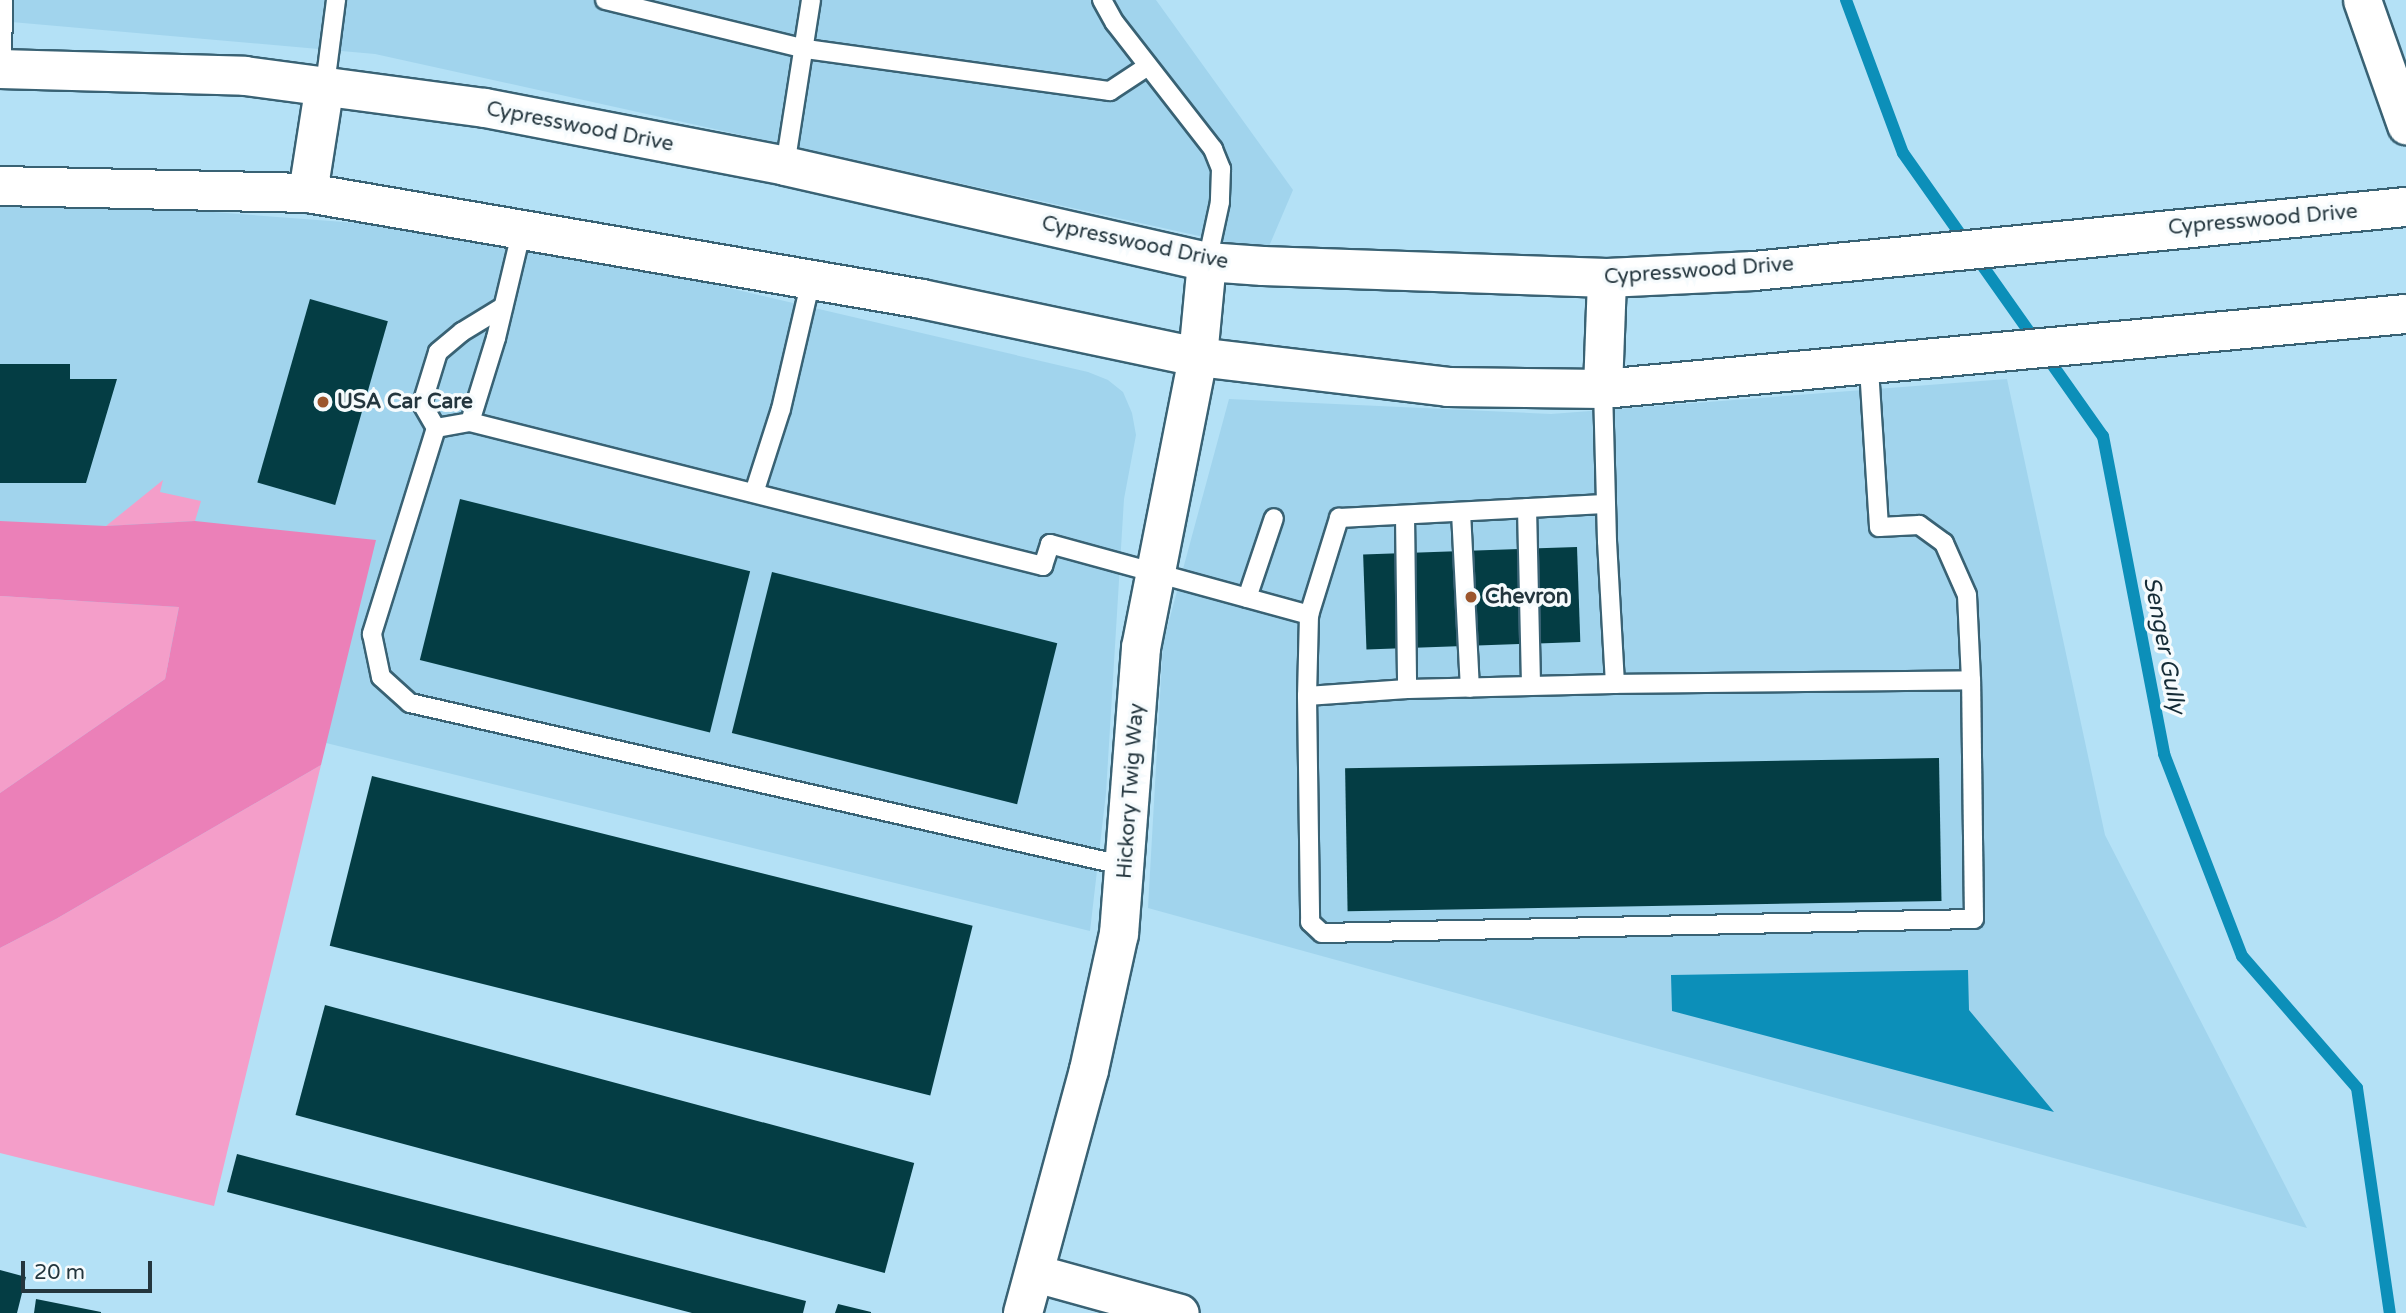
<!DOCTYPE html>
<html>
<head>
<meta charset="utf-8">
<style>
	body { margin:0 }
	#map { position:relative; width:2406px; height:1313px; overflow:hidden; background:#b4e1f6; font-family:"Varela Round",sans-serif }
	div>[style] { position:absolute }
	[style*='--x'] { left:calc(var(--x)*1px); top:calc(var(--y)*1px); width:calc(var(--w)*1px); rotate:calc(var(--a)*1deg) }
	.built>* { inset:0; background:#a1d4ed }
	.green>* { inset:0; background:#f49ec9 }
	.forest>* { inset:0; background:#eb80b8 }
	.water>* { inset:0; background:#0c8fb9 }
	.stream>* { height:12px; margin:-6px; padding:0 6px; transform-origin:6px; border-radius:6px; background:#0c8fb9 }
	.building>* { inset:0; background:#043d44; transform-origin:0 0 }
	.roads { filter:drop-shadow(2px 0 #396274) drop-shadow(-2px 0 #396274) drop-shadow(0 2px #396274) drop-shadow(0 -2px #396274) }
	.lane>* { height:18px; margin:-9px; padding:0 9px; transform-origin:9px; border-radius:9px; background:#fff }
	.street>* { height:37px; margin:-18.5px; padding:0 18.5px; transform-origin:18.5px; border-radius:18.5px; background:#fff }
	.secondary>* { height:38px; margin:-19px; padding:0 19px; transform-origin:19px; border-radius:19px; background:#fff }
	.dots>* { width:19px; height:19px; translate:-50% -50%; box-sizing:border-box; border:4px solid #f6fbfd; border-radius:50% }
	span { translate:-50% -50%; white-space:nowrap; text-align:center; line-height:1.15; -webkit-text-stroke:7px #f6fbfd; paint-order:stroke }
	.street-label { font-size:21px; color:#24363e }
	.poi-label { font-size:21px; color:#24363e; font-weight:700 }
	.left { translate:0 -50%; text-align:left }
	.water-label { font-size:23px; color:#152c37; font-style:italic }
	.scale { position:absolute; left:21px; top:1261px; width:131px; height:32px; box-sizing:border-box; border:4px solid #24363e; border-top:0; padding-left:9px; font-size:21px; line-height:24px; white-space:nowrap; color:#24363e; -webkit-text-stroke:5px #f6fbfd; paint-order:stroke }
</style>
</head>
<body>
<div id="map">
	<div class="built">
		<i style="clip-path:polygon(0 0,1156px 0,1293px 190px,1267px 251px,375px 54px,0 21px)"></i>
		<i style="clip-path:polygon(0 205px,160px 208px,384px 225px,635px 266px,1088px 372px,1108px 380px,1123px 392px,1132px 413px,1136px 435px,1124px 499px,1106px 793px,1090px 931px,318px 741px,0 556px)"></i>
		<i style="clip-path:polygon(2007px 379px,2105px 835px,2307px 1228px,1148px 908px,1163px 643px,1229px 399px,1551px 414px)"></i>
	</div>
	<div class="green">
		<i style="clip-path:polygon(163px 480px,160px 492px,201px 501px,195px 521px,106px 526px)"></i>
		<i style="clip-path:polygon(0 596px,179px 607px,165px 679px,0 793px)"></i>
		<i style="clip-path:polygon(321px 765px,214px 1206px,0 1153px,0 948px,56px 919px)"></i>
	</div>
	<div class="forest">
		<i style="clip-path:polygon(0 521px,106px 526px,195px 521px,376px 540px,321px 765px,56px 919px,0 948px,0 793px,165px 679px,179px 607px,0 596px)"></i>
	</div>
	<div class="water">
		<i style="clip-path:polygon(1968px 970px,1969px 1010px,2054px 1112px,1672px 1011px,1671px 975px)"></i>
	</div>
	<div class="stream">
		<i style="--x:1846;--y:0;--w:163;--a:69.6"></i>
		<i style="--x:1903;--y:153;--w:347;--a:54.8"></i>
		<i style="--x:2103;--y:436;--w:324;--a:79.1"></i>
		<i style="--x:2164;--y:754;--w:217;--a:68.9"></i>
		<i style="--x:2242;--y:956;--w:175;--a:48.9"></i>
		<i style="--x:2357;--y:1088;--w:227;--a:81.7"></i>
	</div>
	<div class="building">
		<i style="left:310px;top:299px;width:81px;height:191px;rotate:16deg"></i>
		<i style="clip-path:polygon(0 364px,70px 364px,70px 379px,117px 379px,86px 483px,0 483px)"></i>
		<i style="left:460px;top:499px;width:299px;height:166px;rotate:14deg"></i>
		<i style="left:1577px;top:547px;width:95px;height:214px;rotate:88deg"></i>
		<i style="left:772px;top:572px;width:294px;height:166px;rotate:14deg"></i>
		<i style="left:1939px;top:758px;width:143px;height:594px;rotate:89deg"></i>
		<i style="left:372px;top:776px;width:619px;height:175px;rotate:14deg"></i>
		<i style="left:325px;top:1005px;width:610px;height:114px;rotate:15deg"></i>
		<i style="clip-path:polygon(237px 1154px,806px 1301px,803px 1313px,692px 1313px,227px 1192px)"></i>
		<i style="clip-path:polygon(0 1270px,26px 1277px,17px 1313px,0 1313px)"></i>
		<i style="clip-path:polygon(36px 1299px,101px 1312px,101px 1313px,34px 1313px)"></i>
		<i style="clip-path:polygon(838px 1304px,871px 1312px,871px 1313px,835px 1313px)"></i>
	</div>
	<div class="roads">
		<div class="lane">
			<i style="--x:605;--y:0;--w:207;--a:13.7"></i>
			<i style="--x:806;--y:49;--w:307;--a:7.9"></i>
			<i style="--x:1110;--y:91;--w:45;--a:-33.3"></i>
			<i style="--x:1102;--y:0;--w:26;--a:61"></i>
			<i style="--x:1115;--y:23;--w:160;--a:52.1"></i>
			<i style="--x:1213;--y:149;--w:22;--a:68"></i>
			<i style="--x:1221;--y:169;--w:33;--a:92"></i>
			<i style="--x:1220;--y:202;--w:61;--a:102.2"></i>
			<i style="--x:2;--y:69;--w:69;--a:-89.2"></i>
			<i style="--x:325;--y:85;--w:86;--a:-82.6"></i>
			<i style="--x:785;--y:166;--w:168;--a:-81.1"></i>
			<i style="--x:522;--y:229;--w:112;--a:103.4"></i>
			<i style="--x:496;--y:338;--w:88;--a:107.2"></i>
			<i style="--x:470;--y:422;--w:35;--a:170"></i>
			<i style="--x:436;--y:428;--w:216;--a:107.3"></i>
			<i style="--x:372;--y:634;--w:44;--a:78.2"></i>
			<i style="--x:381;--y:677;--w:39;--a:42"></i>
			<i style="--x:410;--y:703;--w:734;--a:12.83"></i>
			<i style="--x:470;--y:422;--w:591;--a:14.11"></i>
			<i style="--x:1043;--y:566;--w:23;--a:-72"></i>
			<i style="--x:1050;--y:544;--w:269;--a:15.3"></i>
			<i style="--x:1309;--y:615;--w:81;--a:91.4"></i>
			<i style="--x:1307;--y:696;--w:100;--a:-4"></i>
			<i style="--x:1407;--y:689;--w:208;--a:-1.4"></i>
			<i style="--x:1615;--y:684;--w:143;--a:-93.2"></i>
			<i style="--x:1607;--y:541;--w:152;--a:-91.5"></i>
			<i style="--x:436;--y:428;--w:28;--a:-120"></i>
			<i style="--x:422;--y:404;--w:54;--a:-72.9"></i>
			<i style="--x:438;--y:352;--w:31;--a:-40"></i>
			<i style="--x:462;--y:332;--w:48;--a:-31.4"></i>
			<i style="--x:754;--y:493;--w:88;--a:-72.2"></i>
			<i style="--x:781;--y:409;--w:132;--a:-76.9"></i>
			<i style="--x:1527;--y:508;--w:177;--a:88.7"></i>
			<i style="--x:1461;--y:512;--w:176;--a:87.1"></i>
			<i style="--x:1405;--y:515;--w:174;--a:89.3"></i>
			<i style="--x:1247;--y:598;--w:84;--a:-71.4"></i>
			<i style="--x:1309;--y:615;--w:102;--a:-72.8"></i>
			<i style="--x:1339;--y:518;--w:266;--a:-3"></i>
			<i style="--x:1615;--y:684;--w:356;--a:-0.6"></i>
			<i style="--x:1971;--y:680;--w:85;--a:-92.7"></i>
			<i style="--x:1967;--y:595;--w:57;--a:-113.9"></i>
			<i style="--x:1944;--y:543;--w:31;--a:-144"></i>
			<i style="--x:1919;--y:525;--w:40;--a:177.1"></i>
			<i style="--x:1879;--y:527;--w:161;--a:-93.6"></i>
			<i style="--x:1307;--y:696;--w:226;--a:89.2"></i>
			<i style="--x:1310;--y:922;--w:16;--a:43"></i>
			<i style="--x:1322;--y:933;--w:652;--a:-1.23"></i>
			<i style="--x:1974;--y:919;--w:239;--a:-90.7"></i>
		</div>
		<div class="street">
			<i style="--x:2362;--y:0;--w:133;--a:70.6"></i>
			<i style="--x:1035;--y:1273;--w:150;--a:15.4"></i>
		</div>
		<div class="secondary">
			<i style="--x:0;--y:69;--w:245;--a:1.6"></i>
			<i style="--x:245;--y:76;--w:242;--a:7.6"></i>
			<i style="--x:485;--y:108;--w:306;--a:10.9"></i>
			<i style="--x:785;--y:166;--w:433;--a:12.8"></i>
			<i style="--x:1207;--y:262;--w:56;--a:4.1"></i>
			<i style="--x:1263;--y:266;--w:344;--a:2"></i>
			<i style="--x:1607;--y:278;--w:147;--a:-2.7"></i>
			<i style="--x:1754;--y:271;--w:655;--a:-5.61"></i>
			<i style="--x:0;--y:186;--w:308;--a:1.3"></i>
			<i style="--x:308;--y:193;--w:623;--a:9.79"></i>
			<i style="--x:922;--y:299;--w:282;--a:11.9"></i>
			<i style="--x:1198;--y:357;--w:252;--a:6.8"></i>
			<i style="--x:1448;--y:387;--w:155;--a:0.7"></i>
			<i style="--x:1603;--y:389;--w:806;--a:-5.34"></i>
			<i style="--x:308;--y:193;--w:109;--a:-81.1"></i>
			<i style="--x:1603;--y:389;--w:111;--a:-87.9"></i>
			<i style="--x:1023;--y:1313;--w:252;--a:-74.8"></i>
			<i style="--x:1089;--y:1070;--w:139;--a:-77.6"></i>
			<i style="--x:1119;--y:934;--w:287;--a:-85.6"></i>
			<i style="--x:1141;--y:648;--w:297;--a:-78.9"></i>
			<i style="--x:1198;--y:357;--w:95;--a:-84.6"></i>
		</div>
	</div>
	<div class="dots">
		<i style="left:323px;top:402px;background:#9c562d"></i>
		<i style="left:1471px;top:597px;background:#9c562d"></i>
	</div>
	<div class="street-label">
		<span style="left:580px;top:127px;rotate:11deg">Cypresswood Drive</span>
		<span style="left:2263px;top:220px;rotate:-5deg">Cypresswood Drive</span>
		<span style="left:1135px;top:243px;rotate:12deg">Cypresswood Drive</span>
		<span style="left:1699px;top:271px;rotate:-4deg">Cypresswood Drive</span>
		<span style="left:1131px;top:791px;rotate:-86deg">Hickory Twig Way</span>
	</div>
	<div class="poi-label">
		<span class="left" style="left:337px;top:402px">USA Car Care</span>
		<span class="left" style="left:1485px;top:597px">Chevron</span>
	</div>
	<div class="water-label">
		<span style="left:2164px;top:645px;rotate:79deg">Senger Gully</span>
	</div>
	<div class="scale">20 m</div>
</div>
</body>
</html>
